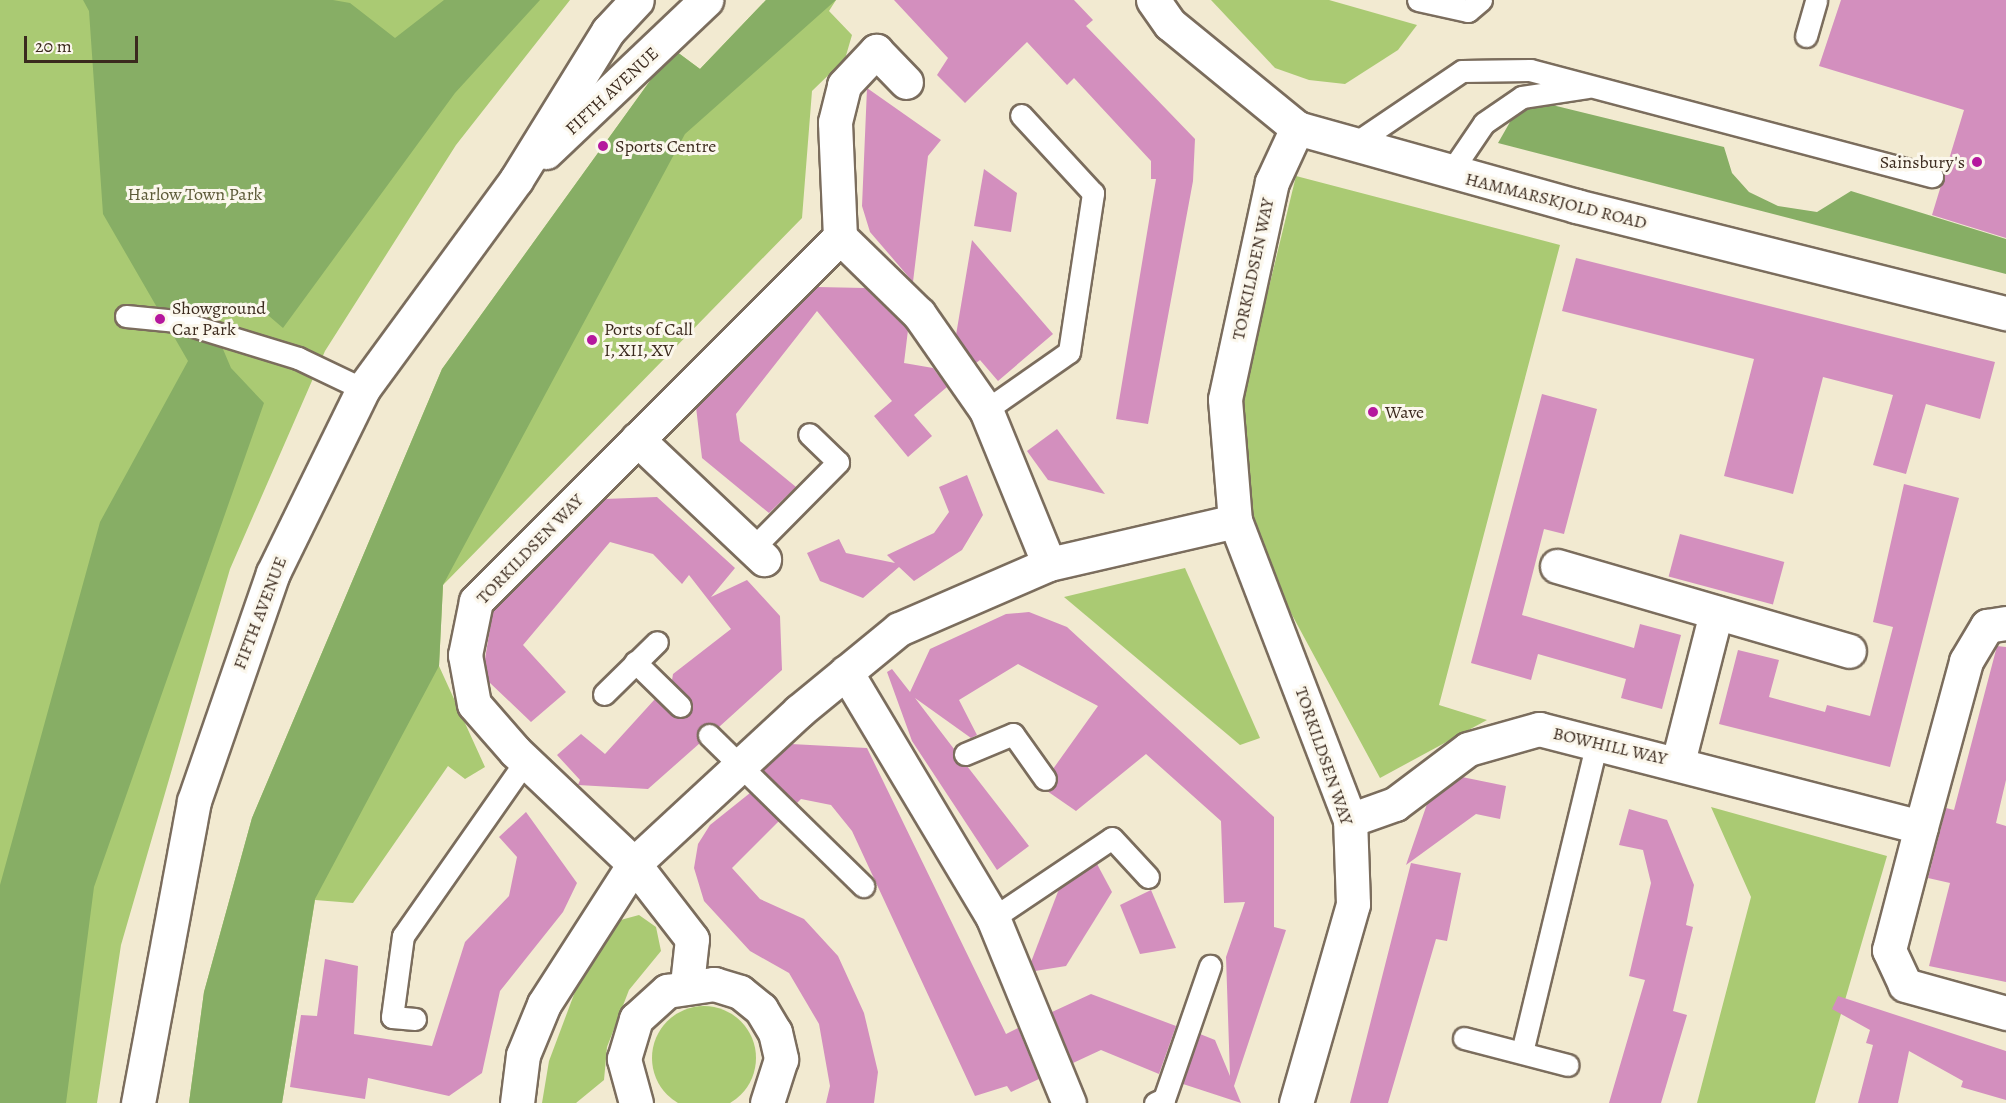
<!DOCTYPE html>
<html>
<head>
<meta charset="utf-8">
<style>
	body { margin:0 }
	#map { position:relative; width:2006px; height:1103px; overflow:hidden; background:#f2ead1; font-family:Alegreya,serif }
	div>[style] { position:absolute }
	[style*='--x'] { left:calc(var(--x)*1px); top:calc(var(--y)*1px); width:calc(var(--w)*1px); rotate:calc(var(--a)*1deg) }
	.green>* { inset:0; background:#aaca73 }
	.round { border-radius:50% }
	.forest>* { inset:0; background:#87ae65 }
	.building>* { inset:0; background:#d38fbe; transform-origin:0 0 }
	.roads { filter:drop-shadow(2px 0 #7b6d5d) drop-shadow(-2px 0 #7b6d5d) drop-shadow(0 2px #7b6d5d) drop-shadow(0 -2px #7b6d5d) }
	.lane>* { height:21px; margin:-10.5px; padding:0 10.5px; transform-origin:10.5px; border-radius:10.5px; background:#fff }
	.street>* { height:33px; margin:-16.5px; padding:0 16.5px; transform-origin:16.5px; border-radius:16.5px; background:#fff }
	.primary>* { height:33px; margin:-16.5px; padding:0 16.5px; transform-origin:16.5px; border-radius:16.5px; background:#fff }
	.dots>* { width:16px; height:16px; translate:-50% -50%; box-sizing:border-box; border:3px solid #fbf7ec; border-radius:50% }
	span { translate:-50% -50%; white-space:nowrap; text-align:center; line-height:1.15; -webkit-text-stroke:6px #fbf7ec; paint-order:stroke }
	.street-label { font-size:18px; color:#3b2a1e }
	.poi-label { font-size:18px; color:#3b2a1e }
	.left { translate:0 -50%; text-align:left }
	.right { translate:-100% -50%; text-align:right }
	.park-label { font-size:18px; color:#5c5a38 }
	.scale { position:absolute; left:24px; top:36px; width:114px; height:27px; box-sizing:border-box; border:3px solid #3b2a1e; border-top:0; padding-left:8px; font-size:18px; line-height:21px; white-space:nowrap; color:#3b2a1e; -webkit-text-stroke:4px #fbf7ec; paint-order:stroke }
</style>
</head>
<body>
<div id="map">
	<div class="green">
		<i style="clip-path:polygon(0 0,570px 0,456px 145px,325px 351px,230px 569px,121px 945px,97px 1103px,0 1103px)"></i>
		<i style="clip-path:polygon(766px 0,836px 0,829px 11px,852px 35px,845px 59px,812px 91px,802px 218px,443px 585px,439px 666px,485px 767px,465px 779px,448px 766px,353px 903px,315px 900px,282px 1103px,189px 1103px,204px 992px,252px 818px,442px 369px,673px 49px,700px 69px)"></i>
		<i style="clip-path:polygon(1211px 0,1329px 0,1417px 25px,1398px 50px,1345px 84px,1309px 80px,1275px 68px)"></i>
		<i style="clip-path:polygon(1296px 176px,1560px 245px,1439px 705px,1487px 720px,1380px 778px,1236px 511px,1234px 431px)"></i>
		<i style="clip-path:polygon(1185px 568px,1260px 738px,1240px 745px,1064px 597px)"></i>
		<i style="clip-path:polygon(1711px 807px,1887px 856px,1815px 1103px,1697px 1103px,1751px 897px)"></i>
		<i style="clip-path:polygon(639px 915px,656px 927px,661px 951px,629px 990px,607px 1047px,604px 1080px,576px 1103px,542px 1103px,549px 1061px,579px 981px,617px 921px)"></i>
		<i class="round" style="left:652px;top:1006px;width:104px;height:104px"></i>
	</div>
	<div class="forest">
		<i style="clip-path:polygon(83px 0,333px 0,350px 3px,395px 38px,444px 0,540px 0,455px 93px,283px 328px,262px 310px,205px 307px,231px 368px,264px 403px,94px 887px,66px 1103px,0 1103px,0 885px,100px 522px,188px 361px,103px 214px,89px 11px)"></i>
		<i style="clip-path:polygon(766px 0,836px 0,685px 134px,443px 585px,439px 666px,315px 899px,282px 1103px,189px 1103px,204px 992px,252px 818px,442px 369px,673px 49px,700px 69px)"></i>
		<i style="clip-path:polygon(1544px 103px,1724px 147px,1732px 173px,1749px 192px,1778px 206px,1817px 212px,1851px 191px,2006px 239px,2006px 274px,1498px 143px,1514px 115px)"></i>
	</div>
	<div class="building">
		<i style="clip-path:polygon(894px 0,1074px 0,1093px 20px,1086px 26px,1195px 139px,1193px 181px,1148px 424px,1116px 419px,1156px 179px,1151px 179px,1151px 161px,1074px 78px,1067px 85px,1027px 42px,965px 103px,937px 75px,948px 58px)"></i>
		<i style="clip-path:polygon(1841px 0,2006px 0,2006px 238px,1932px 215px,1964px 110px,1819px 66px)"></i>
		<i style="clip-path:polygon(867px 88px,941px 140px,928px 156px,913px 282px,870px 232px,862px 206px)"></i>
		<i style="clip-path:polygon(984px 169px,1017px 193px,1011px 232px,974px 226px)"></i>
		<i style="clip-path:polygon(972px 240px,1053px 334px,998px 381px,980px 360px,976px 363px,956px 335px)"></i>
		<i style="clip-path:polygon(1576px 258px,1995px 362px,1980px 419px,1926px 404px,1906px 474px,1873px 465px,1893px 395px,1823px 377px,1793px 494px,1724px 476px,1754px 359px,1562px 311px)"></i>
		<i style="clip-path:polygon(817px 287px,865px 288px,908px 330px,904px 363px,933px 368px,947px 387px,914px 415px,932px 436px,908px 457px,874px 416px,892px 401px,817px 311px,736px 414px,740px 441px,796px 487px,769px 513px,702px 458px,696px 407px)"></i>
		<i style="clip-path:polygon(1542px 394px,1597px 409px,1564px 534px,1544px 529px,1522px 615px,1634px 648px,1640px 624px,1681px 635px,1662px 709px,1621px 698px,1626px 679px,1538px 654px,1531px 680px,1471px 663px)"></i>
		<i style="clip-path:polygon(1057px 429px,1105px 494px,1048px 480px,1027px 451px)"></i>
		<i style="clip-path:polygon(967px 475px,983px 515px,962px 550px,914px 581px,899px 567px,863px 598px,820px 581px,807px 553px,839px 539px,846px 553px,895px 563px,887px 555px,934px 533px,949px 512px,939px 487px)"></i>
		<i style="clip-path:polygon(1904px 484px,1959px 498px,1890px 767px,1719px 724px,1738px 650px,1779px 660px,1769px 697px,1825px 712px,1827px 705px,1870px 716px,1893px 627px,1873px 622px)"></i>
		<i style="clip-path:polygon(657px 497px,735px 568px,711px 597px,747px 580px,780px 616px,782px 670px,719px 727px,700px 726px,700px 743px,648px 789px,578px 785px,580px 780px,557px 755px,581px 734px,605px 754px,655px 699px,676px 718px,689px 715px,692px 702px,672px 680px,673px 674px,731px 629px,689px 575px,682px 584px,653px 554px,610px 542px,523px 645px,566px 692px,531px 722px,489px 682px,485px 659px,493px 610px,604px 499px)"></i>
		<i style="left:1680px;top:534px;width:108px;height:44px;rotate:15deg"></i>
		<i style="clip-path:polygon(1029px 612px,1067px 627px,1274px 817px,1274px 927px,1286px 930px,1234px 1086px,1241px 1103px,1183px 1084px,1200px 1034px,1215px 1040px,1230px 1076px,1226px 957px,1245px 902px,1224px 903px,1221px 821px,1146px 754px,1076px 811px,1047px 791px,1057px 784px,1053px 769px,1098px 706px,1018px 664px,959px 700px,977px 735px,971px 738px,915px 698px,954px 749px,954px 759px,967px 766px,1029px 846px,997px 870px,912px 741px,887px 672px,892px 669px,910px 692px,930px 649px,1006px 614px)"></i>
		<i style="clip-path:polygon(1997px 646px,2006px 647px,2006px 780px,1996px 823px,2006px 826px,2006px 982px,1929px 966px,1950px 883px,1928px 878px,1946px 808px,1954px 810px)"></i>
		<i style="clip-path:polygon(791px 744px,867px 748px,1006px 1034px,1018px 1028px,1039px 1079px,1011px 1092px,1007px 1086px,975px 1096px,852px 831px,831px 805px,801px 799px,797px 803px,763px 771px)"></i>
		<i style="clip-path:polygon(1462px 777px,1506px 786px,1500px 819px,1476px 814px,1406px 865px,1427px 804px)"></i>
		<i style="clip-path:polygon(750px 793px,779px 821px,732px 868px,760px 899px,804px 919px,838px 956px,864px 1013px,878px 1072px,874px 1103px,826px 1103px,830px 1086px,819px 1024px,789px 973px,750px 951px,704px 901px,694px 868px,698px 844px,710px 825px)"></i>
		<i style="clip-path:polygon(1629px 809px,1667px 820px,1694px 885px,1686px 925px,1693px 927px,1673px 1011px,1687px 1015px,1661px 1103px,1609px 1103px,1645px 980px,1629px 976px,1651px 883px,1643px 850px,1619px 845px)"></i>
		<i style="clip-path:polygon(526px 812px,577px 883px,563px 912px,500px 991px,482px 1073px,449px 1096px,368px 1078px,365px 1099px,290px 1087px,301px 1015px,317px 1016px,325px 959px,358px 966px,354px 1034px,432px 1046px,465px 942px,509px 896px,517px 857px,499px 837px)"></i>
		<i style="clip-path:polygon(1411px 863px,1461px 873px,1447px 941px,1436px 939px,1388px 1103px,1350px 1103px)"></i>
		<i style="clip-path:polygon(1097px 864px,1112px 892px,1066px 966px,1035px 971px,1031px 962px,1059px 889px)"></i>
		<i style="clip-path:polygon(1151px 890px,1176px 948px,1140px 954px,1120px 905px)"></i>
		<i style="clip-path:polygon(1091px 994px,1176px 1026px,1159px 1074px,1101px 1050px,1073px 1063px,1052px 1012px)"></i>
		<i style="clip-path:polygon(1838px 996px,2006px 1051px,2006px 1100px,1961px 1087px,1963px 1081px,1909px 1051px,1898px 1103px,1858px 1103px,1873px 1045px,1866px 1043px,1870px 1030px,1832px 1009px)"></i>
	</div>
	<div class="roads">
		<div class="lane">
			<i style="--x:1418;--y:0;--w:51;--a:12.4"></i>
			<i style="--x:1468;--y:11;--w:17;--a:-40"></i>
			<i style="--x:1806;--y:36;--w:37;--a:-74"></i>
			<i style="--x:1354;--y:144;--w:130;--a:-34.1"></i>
			<i style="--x:1462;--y:71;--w:68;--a:-0.8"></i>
			<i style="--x:1530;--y:70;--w:416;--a:14.8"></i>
			<i style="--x:1450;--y:173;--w:60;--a:-55.8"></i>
			<i style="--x:1484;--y:123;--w:46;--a:-34.4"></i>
			<i style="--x:1522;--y:97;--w:66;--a:-8.7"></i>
			<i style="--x:126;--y:316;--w:51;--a:5.6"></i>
			<i style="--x:177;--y:321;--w:127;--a:17"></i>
			<i style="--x:298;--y:358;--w:72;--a:25.5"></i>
			<i style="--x:986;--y:410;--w:101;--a:-34.9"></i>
			<i style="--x:1069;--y:352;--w:161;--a:-81.4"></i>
			<i style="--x:1093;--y:193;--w:106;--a:-132.7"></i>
			<i style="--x:753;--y:548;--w:121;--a:-45.3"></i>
			<i style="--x:838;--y:462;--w:40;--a:-136"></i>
			<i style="--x:635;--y:662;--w:63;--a:44.4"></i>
			<i style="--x:604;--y:694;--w:74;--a:-44.5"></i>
			<i style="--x:709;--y:735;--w:216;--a:44.4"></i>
			<i style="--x:965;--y:754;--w:52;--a:-22.6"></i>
			<i style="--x:1013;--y:734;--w:55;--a:54.6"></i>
			<i style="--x:993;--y:918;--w:143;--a:-33.9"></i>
			<i style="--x:1112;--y:838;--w:53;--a:47.3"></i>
			<i style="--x:415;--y:1019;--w:23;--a:-175"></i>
			<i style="--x:392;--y:1017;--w:82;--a:-82.3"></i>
			<i style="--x:403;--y:936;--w:213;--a:-55"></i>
			<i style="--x:1464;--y:1038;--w:107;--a:14.6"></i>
			<i style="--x:1522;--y:1052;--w:320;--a:-76.4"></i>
			<i style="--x:1155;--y:1103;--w:10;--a:-24"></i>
			<i style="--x:1164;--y:1099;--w:141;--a:-70.9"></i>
		</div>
		<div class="street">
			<i style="--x:1153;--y:0;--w:29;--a:55"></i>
			<i style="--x:1170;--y:24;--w:164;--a:39.3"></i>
			<i style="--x:1297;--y:128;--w:290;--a:15.6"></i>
			<i style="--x:1576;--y:206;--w:443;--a:14"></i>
			<i style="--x:840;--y:237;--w:115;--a:-92.5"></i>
			<i style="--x:835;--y:122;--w:38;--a:-76"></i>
			<i style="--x:844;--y:85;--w:47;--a:-46.7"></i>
			<i style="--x:876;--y:51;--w:43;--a:45.9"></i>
			<i style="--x:637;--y:439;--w:175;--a:43.4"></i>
			<i style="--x:1557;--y:566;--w:304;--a:16.2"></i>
			<i style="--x:846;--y:672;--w:287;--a:59.1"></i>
			<i style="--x:993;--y:918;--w:200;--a:67.7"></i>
			<i style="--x:1678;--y:762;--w:154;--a:-75.7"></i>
			<i style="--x:1350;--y:820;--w:48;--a:-19.6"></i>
			<i style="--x:1395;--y:804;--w:91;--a:-37"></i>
			<i style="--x:1468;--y:749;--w:74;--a:-15.7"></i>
			<i style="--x:1539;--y:729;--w:394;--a:14.4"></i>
			<i style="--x:1921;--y:827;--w:127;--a:104.6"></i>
			<i style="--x:1889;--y:950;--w:38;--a:65"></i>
			<i style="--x:1905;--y:985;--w:105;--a:15.5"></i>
			<i style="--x:1921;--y:827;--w:172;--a:-74.8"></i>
			<i style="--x:1966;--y:661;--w:41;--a:-59"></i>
			<i style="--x:1987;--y:626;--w:19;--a:-9"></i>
			<i style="--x:687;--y:984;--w:45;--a:-83.7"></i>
			<i style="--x:692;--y:939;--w:95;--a:-127.7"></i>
			<i style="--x:634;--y:864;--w:164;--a:-136.5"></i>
			<i style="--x:515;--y:751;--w:62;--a:-131.1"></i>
			<i style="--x:474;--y:704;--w:50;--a:-100.4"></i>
			<i style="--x:465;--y:655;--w:55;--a:-78.5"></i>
			<i style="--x:476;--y:601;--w:515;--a:-45"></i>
			<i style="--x:840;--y:237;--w:110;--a:44.3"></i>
			<i style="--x:919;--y:314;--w:117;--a:55.1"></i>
			<i style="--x:986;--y:410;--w:166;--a:67.8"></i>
			<i style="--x:517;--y:1103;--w:48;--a:-82.9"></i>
			<i style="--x:523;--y:1055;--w:55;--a:-67.6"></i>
			<i style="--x:544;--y:1004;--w:166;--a:-57.3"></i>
			<i style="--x:634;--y:864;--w:225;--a:-42.8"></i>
			<i style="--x:799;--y:711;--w:129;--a:-39.4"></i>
			<i style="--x:899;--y:629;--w:163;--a:-23.4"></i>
			<i style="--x:1049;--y:564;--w:191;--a:-13"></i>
			<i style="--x:636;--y:1103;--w:46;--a:-105.3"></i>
			<i style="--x:624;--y:1059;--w:42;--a:-73.3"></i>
			<i style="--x:636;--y:1019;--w:42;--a:-42.1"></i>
			<i style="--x:667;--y:991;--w:48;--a:-8.5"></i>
			<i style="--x:714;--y:984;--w:27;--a:17"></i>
			<i style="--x:740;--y:992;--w:27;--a:39"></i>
			<i style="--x:761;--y:1009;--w:27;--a:59"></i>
			<i style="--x:775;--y:1032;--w:28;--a:77"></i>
			<i style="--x:781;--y:1059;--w:46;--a:107.7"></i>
			<i style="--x:1296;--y:1103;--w:207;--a:-74"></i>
			<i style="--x:1353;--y:904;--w:84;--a:-92"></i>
			<i style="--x:1350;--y:820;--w:320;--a:-111"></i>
			<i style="--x:1235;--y:521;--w:122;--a:-94.7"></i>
			<i style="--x:1225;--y:399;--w:222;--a:-77.8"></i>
			<i style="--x:1272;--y:182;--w:60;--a:-65.2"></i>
		</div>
		<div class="primary">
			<i style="--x:546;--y:152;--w:221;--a:-43.5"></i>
			<i style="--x:138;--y:1103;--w:307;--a:-79.5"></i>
			<i style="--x:194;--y:801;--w:241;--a:-70.9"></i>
			<i style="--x:273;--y:573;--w:205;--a:-63.9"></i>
			<i style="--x:363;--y:389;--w:259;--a:-53.8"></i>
			<i style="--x:516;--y:180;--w:175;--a:-58.3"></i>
			<i style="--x:608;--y:31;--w:42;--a:-46.9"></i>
		</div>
	</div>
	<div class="dots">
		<i style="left:603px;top:146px;background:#b5179e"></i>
		<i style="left:1977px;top:162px;background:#b5179e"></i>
		<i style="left:160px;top:319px;background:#b5179e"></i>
		<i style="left:592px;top:340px;background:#b5179e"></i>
		<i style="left:1373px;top:412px;background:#b5179e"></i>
	</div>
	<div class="street-label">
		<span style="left:612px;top:91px;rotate:-43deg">FIFTH AVENUE</span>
		<span style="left:1556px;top:201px;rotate:14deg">HAMMARSKJOLD ROAD</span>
		<span style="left:1253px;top:269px;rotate:-78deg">TORKILDSEN WAY</span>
		<span style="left:530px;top:549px;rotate:-46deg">TORKILDSEN WAY</span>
		<span style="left:260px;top:613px;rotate:-69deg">FIFTH AVENUE</span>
		<span style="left:1610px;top:746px;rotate:13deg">BOWHILL WAY</span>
		<span style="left:1324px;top:756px;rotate:71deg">TORKILDSEN WAY</span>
	</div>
	<div class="poi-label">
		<span class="left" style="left:615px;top:146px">Sports Centre</span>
		<span class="right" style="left:1965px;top:162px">Sainsbury's</span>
		<span class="left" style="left:172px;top:319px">Showground<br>Car Park</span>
		<span class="left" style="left:604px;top:340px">Ports of Call<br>I, XII, XV</span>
		<span class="left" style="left:1385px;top:412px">Wave</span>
	</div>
	<div class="park-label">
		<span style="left:195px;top:194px">Harlow Town Park</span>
	</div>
	<div class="scale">20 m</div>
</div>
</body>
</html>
